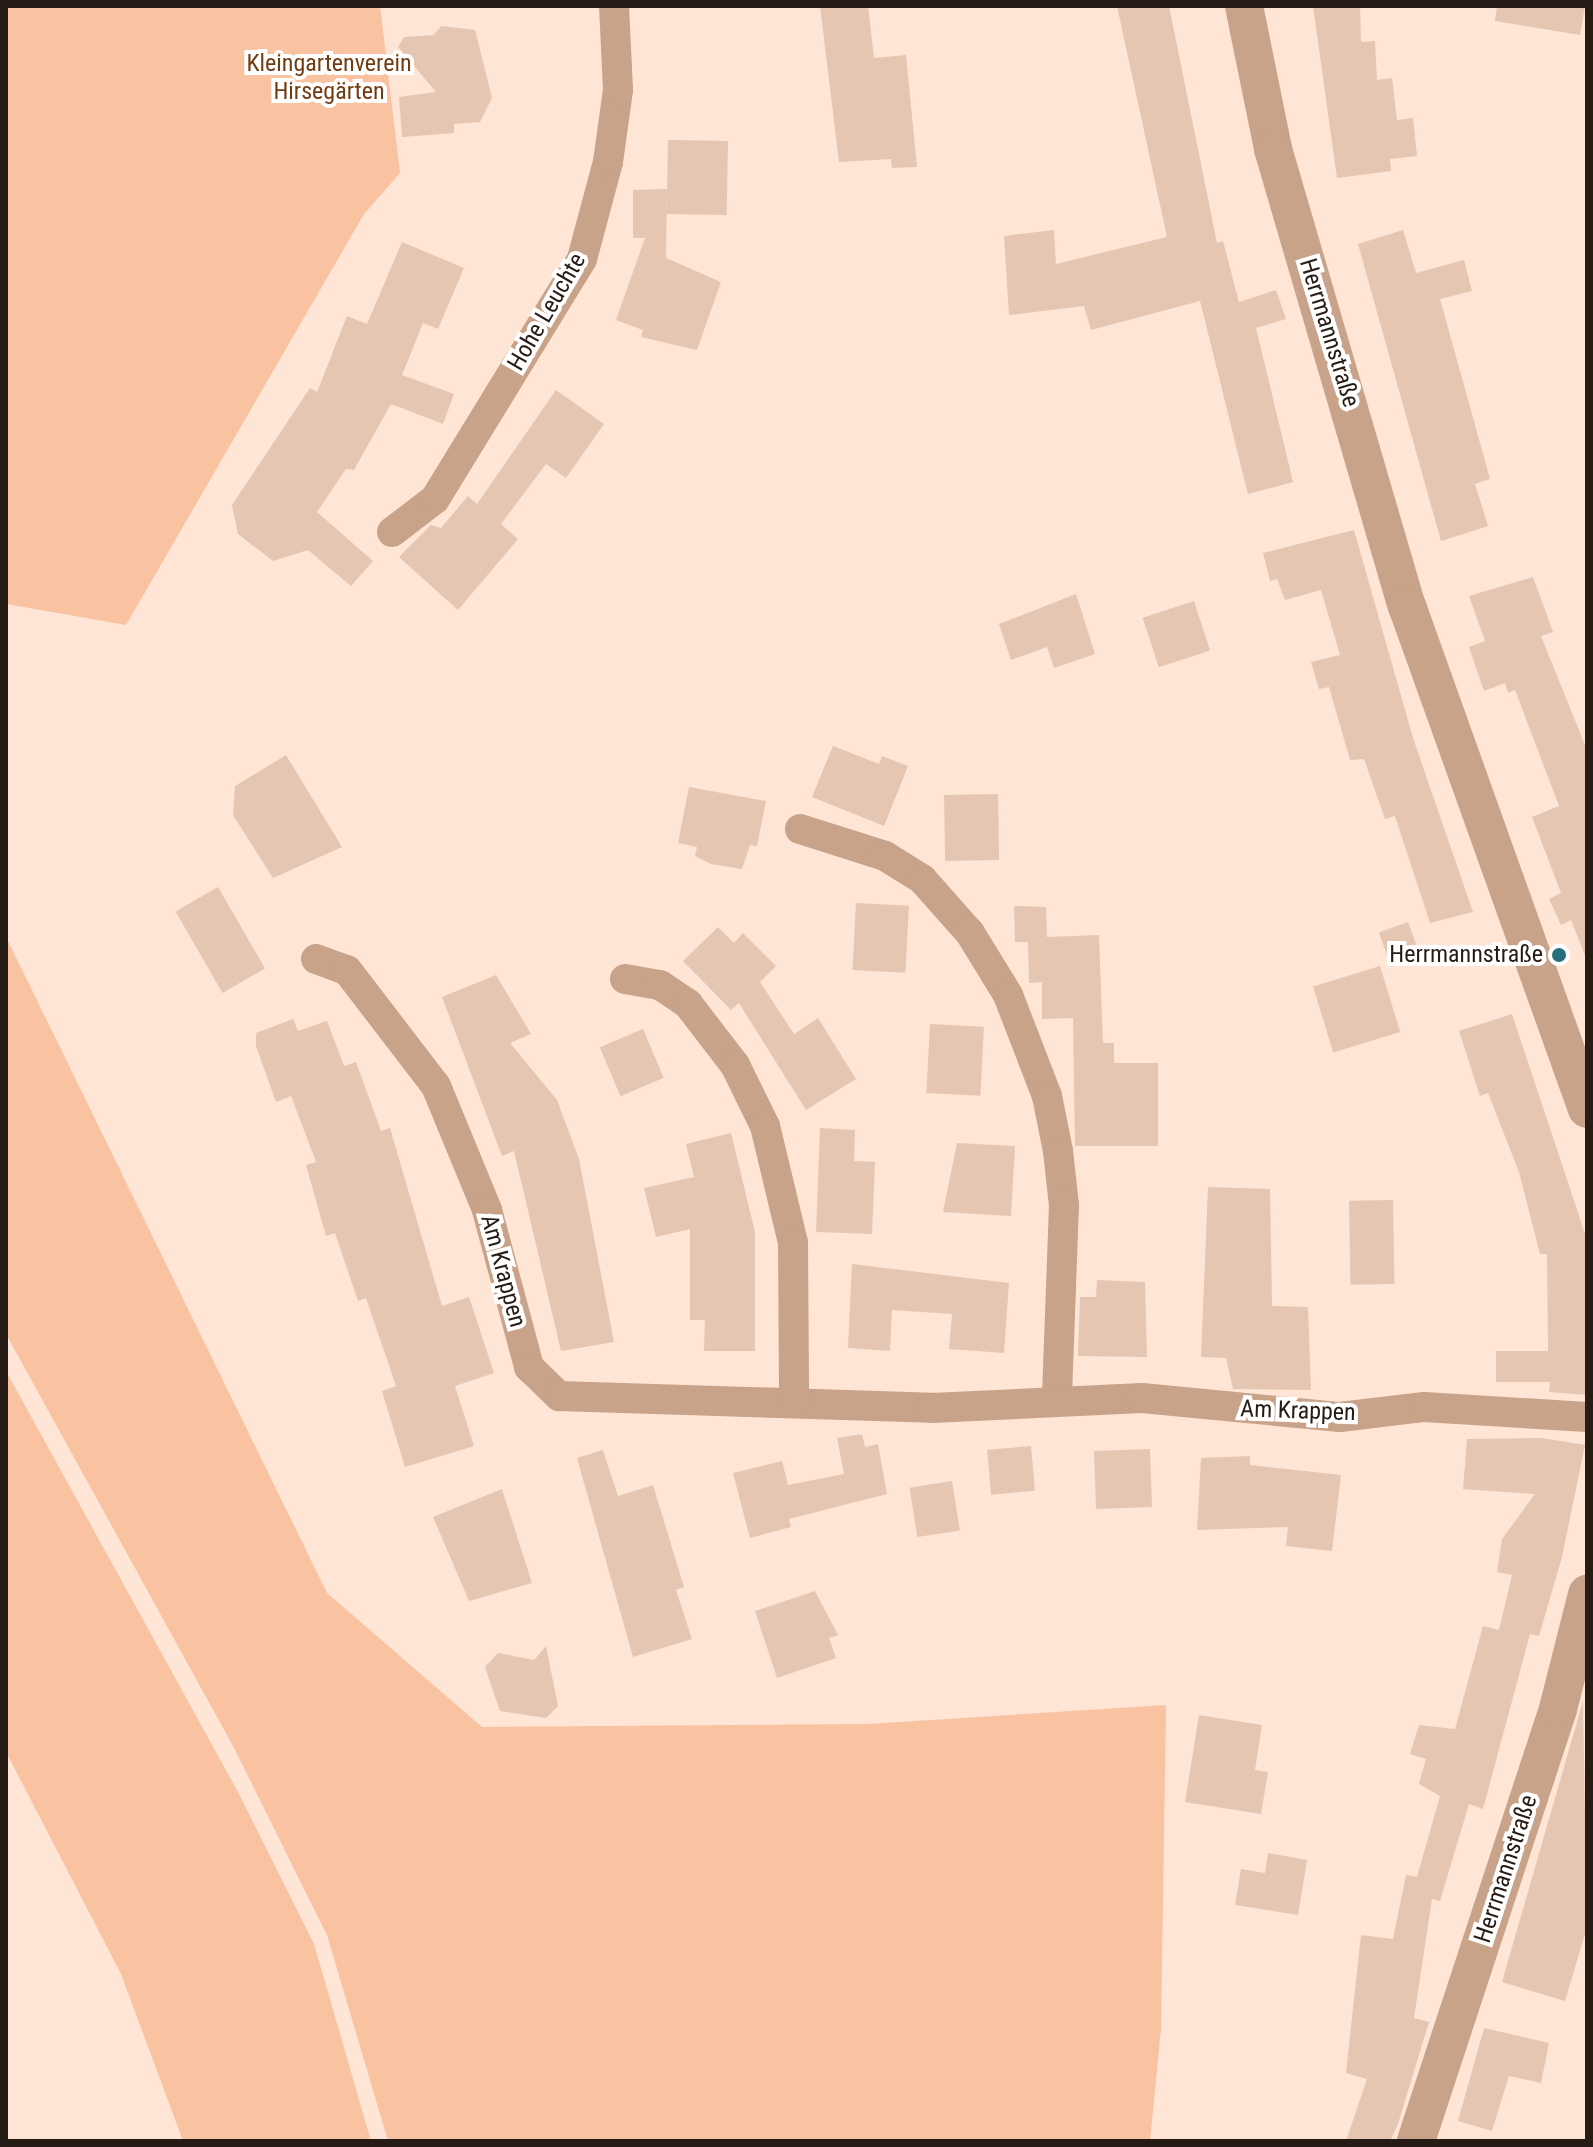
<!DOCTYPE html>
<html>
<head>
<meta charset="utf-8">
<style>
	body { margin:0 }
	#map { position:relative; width:1593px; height:2147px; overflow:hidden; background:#fee5d5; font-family:"Roboto Condensed",sans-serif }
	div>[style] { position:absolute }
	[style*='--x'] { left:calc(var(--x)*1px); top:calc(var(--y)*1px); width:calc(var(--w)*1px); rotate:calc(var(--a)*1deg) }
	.green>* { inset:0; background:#f9c3a1 }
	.building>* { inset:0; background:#e4c6b3; transform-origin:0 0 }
	.minor>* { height:30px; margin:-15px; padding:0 15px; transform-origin:15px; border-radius:15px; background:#c8a289 }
	.tertiary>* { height:38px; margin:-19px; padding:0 19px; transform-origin:19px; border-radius:19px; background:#c8a289 }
	.dots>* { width:22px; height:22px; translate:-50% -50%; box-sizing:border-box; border:4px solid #fff; border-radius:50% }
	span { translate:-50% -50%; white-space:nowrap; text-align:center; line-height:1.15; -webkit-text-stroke:8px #fff; paint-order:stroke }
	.park-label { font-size:24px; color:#723b10 }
	.street-label { font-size:24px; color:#271c15 }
	.poi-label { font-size:24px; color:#271c15 }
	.right { translate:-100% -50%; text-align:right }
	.frame { position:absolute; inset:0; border:8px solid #271c15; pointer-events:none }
</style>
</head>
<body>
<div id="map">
	<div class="green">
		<i style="clip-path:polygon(6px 6px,380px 6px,400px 173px,364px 214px,126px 625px,6px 604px)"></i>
		<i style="clip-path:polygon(6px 937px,327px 1593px,482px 1727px,868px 1724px,1166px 1705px,1161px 2029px,1150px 2141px,388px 2141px,327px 1935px,233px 1746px,6px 1334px)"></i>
		<i style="clip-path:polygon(6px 1371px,238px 1792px,314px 1944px,371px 2141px,183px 2141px,121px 1974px,6px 1752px)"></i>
	</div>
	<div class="building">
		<i style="clip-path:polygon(820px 6px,868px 6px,874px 58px,906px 55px,917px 167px,892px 168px,891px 159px,839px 162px)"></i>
		<i style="clip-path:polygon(1117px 6px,1169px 6px,1217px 243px,1223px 241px,1239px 302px,1276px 290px,1286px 319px,1256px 328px,1293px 482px,1248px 494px,1200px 301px,1091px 330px,1084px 306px,1009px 315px,1004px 236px,1054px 230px,1056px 264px,1167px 237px)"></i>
		<i style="clip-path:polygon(1313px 6px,1360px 6px,1361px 42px,1375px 41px,1377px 80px,1392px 78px,1397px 120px,1413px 118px,1417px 156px,1390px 159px,1391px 171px,1337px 178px)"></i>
		<i style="clip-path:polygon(1497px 6px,1585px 6px,1580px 35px,1495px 21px)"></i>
		<i style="clip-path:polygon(441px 26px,475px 30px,492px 98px,480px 122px,454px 124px,454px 133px,402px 137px,399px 97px,436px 92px,398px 47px,404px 37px,434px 35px)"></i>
		<i style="left:668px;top:140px;width:60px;height:74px;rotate:1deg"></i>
		<i style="clip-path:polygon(667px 189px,666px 258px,721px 282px,697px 350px,641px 337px,643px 330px,616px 320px,645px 238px,633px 238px,633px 190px)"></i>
		<i style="clip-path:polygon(1403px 230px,1416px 273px,1464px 260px,1472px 291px,1440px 299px,1490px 479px,1475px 484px,1488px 526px,1441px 541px,1358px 244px)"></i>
		<i style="clip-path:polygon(402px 242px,464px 268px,438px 329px,423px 323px,402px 375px,454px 394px,443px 424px,391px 404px,354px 470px,346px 469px,317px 512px,373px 561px,351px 586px,308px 550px,273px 561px,238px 534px,232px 505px,310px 388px,317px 392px,347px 316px,367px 324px)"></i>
		<i style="clip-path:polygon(556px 390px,604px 424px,566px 478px,546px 464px,501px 524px,518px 539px,458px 610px,399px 557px,431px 525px,441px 528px,468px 496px,477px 504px)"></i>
		<i style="clip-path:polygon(1354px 530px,1413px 738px,1473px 912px,1430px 923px,1395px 816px,1385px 819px,1364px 759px,1350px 760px,1329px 687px,1319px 689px,1311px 662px,1340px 655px,1321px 590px,1285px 600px,1277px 579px,1270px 581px,1263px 553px)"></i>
		<i style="clip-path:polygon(1533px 577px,1553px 632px,1541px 636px,1587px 750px,1585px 955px,1571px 920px,1561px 925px,1549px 899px,1561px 893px,1532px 817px,1559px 806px,1515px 690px,1508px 693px,1505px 683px,1484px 691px,1469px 647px,1485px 641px,1469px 596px)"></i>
		<i style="clip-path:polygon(1076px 594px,1095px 654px,1054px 668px,1047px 647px,1011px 660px,999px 624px)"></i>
		<i style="left:1194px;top:601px;width:52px;height:54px;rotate:72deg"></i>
		<i style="clip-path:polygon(833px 746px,879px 764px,882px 756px,908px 766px,884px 826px,812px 797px)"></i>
		<i style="clip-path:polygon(286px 755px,342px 847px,273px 878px,233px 815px,235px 786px)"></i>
		<i style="clip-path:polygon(689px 787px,766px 801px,757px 846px,750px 845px,742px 869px,711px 864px,695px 856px,697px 847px,678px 843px)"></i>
		<i style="left:998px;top:794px;width:66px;height:54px;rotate:89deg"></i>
		<i style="left:218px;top:887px;width:94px;height:49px;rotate:60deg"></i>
		<i style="left:856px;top:903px;width:53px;height:67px;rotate:3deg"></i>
		<i style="clip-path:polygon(1014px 906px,1046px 907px,1047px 937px,1099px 935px,1103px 1043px,1114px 1043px,1114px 1063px,1158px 1063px,1158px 1146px,1075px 1146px,1073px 1018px,1042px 1019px,1042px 982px,1029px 983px,1028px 942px,1015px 942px)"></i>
		<i style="left:1408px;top:922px;width:29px;height:31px;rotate:70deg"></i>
		<i style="clip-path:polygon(718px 927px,734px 943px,743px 933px,776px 966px,760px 982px,794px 1034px,818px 1018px,856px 1079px,806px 1110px,739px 1003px,731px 1010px,683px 961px)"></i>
		<i style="left:1380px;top:966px;width:69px;height:70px;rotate:73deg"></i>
		<i style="clip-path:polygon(496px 975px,531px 1034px,510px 1043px,557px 1100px,579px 1159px,614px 1342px,561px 1351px,514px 1151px,502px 1156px,442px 997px)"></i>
		<i style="clip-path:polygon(1512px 1014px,1587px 1240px,1587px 1395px,1549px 1392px,1550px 1382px,1496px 1382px,1496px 1351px,1548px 1351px,1547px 1254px,1540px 1254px,1519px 1172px,1488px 1093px,1480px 1096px,1459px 1031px)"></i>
		<i style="clip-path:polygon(293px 1019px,298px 1031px,327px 1021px,344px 1066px,356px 1062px,381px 1131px,390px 1128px,442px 1306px,469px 1297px,494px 1373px,455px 1386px,474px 1446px,405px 1467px,382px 1391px,396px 1386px,366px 1298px,358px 1301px,335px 1233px,326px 1236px,306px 1165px,316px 1162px,291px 1096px,276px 1102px,256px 1046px,256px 1033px)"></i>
		<i style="left:930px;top:1024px;width:54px;height:69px;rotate:3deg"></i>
		<i style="left:643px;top:1029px;width:53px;height:47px;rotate:67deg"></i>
		<i style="clip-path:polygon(820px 1128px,855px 1130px,854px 1161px,875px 1162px,872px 1234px,816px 1232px)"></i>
		<i style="clip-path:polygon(731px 1133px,755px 1232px,755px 1351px,704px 1351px,705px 1320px,690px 1320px,690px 1229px,656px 1237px,644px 1188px,694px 1177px,686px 1144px)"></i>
		<i style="clip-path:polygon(957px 1143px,1015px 1146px,1011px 1216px,943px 1212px)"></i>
		<i style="clip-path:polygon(1208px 1187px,1270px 1189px,1272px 1306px,1308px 1307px,1311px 1390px,1233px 1389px,1226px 1358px,1201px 1357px)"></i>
		<i style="left:1393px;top:1200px;width:84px;height:44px;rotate:89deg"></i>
		<i style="clip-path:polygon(852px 1264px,1009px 1283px,1004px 1353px,949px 1349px,952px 1314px,892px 1310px,890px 1351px,848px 1348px)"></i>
		<i style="clip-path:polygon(1097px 1280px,1145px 1282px,1147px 1357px,1078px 1356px,1080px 1297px,1096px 1297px)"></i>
		<i style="clip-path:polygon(862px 1434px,865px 1447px,878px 1444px,887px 1494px,789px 1519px,791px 1527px,750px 1538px,733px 1473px,782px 1461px,788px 1485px,844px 1474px,837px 1438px)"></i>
		<i style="clip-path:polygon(1542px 1438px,1585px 1445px,1562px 1557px,1539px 1636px,1530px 1634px,1483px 1809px,1469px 1804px,1440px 1901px,1432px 1899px,1414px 2018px,1429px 2022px,1398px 2124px,1390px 2141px,1346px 2141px,1367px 2079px,1346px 2073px,1361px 1935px,1393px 1939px,1406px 1875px,1417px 1877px,1440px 1796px,1419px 1784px,1426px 1759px,1410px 1754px,1419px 1725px,1455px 1729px,1483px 1626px,1499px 1630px,1512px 1575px,1497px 1572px,1502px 1539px,1535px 1494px,1463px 1489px,1467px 1439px)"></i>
		<i style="left:1031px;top:1446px;width:45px;height:44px;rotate:85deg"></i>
		<i style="left:1150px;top:1449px;width:58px;height:56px;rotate:88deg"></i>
		<i style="clip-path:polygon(603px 1450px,618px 1496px,653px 1485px,684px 1587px,676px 1590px,692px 1639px,633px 1657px,577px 1458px)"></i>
		<i style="clip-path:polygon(1250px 1456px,1250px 1465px,1341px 1475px,1332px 1551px,1286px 1546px,1288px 1527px,1197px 1530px,1201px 1458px)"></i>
		<i style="left:952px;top:1481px;width:50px;height:43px;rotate:81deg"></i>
		<i style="clip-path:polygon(502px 1489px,532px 1583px,469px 1601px,433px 1517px)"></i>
		<i style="clip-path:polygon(815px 1591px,838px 1635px,829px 1638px,836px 1658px,777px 1678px,755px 1611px)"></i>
		<i style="clip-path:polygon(546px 1646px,558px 1706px,546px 1718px,500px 1711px,485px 1667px,498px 1653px,534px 1660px)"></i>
		<i style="clip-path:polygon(1583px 1701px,1587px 1927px,1565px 2001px,1502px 1982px)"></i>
		<i style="clip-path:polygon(1199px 1715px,1262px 1725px,1255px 1770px,1268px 1772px,1261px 1814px,1185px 1802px)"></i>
		<i style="clip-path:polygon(1268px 1853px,1307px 1860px,1298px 1915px,1235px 1905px,1241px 1869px,1265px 1873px)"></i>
		<i style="clip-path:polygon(1484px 2028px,1549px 2043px,1541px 2083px,1509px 2076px,1492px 2131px,1458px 2121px)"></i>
	</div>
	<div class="minor">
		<i style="--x:392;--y:532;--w:54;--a:-37.5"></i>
		<i style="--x:435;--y:499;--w:281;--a:-58.5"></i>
		<i style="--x:582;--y:259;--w:100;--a:-75"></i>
		<i style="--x:608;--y:162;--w:73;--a:-82.1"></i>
		<i style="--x:618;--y:90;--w:84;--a:-92.7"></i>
		<i style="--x:800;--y:829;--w:89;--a:17.6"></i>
		<i style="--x:885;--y:856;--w:44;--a:31.9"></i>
		<i style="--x:922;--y:879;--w:72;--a:48.4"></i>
		<i style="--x:970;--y:933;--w:73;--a:58.5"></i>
		<i style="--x:1008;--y:995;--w:108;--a:68.9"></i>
		<i style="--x:1047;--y:1096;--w:56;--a:78.7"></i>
		<i style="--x:1058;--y:1151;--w:54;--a:83.7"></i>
		<i style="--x:1064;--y:1205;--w:193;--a:92.1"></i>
		<i style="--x:316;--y:959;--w:33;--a:20"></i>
		<i style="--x:347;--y:970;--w:146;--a:52.5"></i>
		<i style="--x:436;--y:1086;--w:134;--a:67.6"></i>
		<i style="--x:487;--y:1210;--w:163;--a:75"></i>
		<i style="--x:529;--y:1367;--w:42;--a:44"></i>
		<i style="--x:559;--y:1396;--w:373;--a:1.8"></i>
		<i style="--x:932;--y:1408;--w:210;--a:-2.7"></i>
		<i style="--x:1142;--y:1398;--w:199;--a:5.5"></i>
		<i style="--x:1340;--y:1417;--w:85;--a:-6.8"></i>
		<i style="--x:1424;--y:1407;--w:163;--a:3.5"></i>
		<i style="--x:625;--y:979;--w:36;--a:10"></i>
		<i style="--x:660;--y:985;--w:34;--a:34"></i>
		<i style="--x:688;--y:1004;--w:77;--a:52.4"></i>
		<i style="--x:735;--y:1065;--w:68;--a:63.8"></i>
		<i style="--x:765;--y:1126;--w:120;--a:76.5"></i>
		<i style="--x:793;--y:1243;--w:160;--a:89.6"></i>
	</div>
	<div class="tertiary">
		<i style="--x:1244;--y:6;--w:146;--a:78.5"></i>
		<i style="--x:1273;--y:149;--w:476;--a:73.7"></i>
		<i style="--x:1407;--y:606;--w:534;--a:70.31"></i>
		<i style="--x:1416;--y:2141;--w:455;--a:-71.8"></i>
		<i style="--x:1558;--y:1709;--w:119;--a:-75.8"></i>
	</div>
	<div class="dots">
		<i style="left:1559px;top:955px;background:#276d7c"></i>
	</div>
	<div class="park-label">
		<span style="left:329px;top:78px">Kleingartenverein<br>Hirsegärten</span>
	</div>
	<div class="street-label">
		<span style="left:547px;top:312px;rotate:-60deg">Hohe Leuchte</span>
		<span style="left:1329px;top:333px;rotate:73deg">Herrmannstraße</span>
		<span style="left:503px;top:1271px;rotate:75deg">Am Krappen</span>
		<span style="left:1298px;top:1411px;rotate:2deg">Am Krappen</span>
		<span style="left:1506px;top:1869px;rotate:-72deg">Herrmannstraße</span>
	</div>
	<div class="poi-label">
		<span class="right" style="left:1543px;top:955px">Herrmannstraße</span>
	</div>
	<div class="frame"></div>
</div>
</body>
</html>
